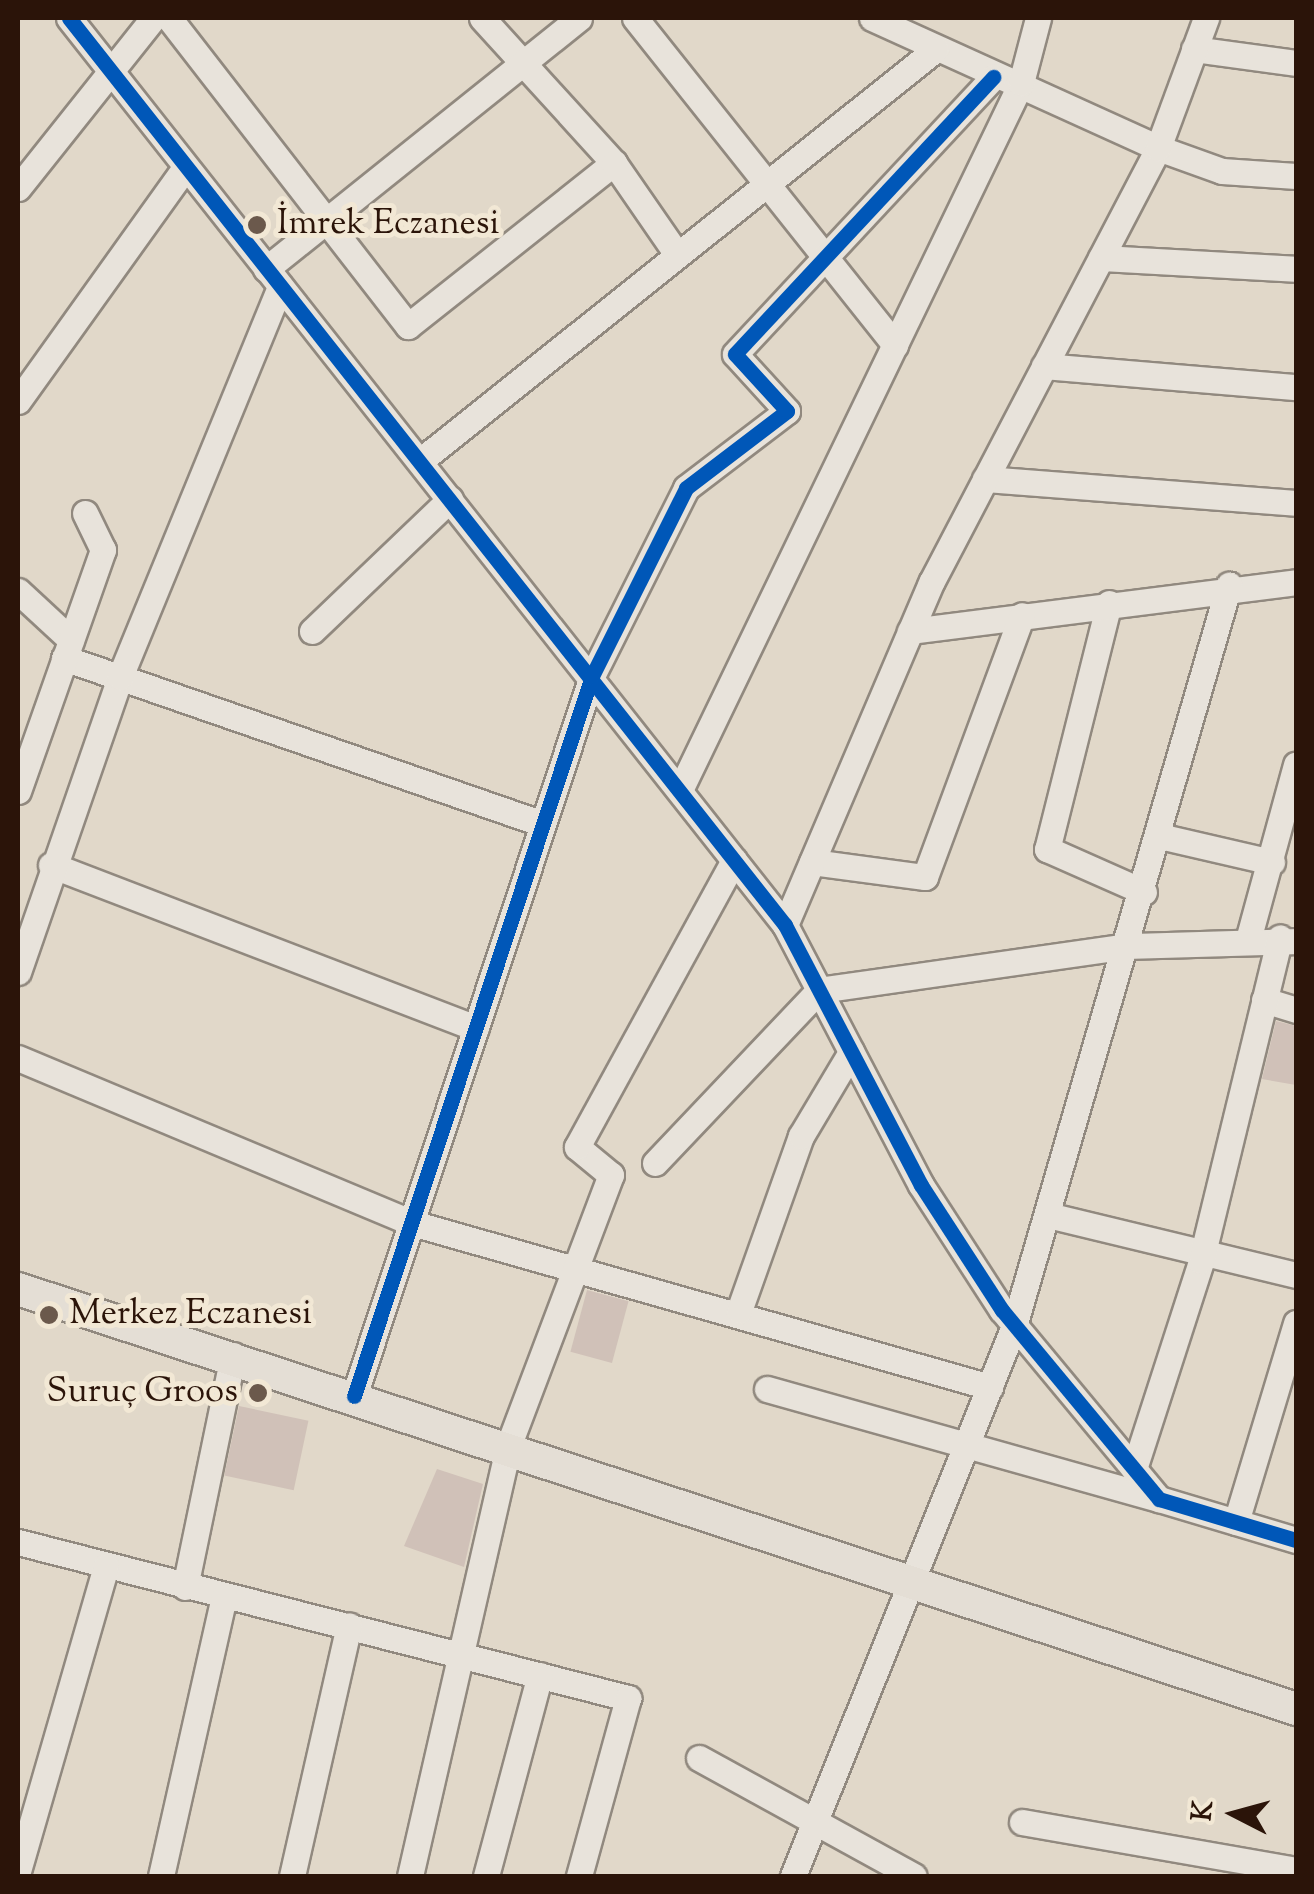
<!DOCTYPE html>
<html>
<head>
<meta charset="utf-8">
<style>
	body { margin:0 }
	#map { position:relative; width:1314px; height:1894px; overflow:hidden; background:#e1d8c9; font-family:"Sorts Mill Goudy",serif }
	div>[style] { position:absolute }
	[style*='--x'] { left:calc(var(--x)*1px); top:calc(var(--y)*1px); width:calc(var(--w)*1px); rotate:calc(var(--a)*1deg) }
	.building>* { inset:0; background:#d0c1b8; transform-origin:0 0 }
	.roads { filter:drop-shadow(2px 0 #91897f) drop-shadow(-2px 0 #91897f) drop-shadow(0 2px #91897f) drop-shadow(0 -2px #91897f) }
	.minor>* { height:25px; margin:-12.5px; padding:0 12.5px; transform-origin:12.5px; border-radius:12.5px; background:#e8e3db }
	.major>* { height:32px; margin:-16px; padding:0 16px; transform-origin:16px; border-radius:16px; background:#e4ded5 }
	.cycleway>* { height:15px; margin:-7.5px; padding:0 7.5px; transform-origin:7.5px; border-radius:7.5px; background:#0057b8 }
	.dots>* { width:28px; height:28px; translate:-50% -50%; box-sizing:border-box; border:5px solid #f2e8d5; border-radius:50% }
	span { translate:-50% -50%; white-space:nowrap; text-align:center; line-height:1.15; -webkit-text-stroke:10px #f2e8d5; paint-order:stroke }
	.poi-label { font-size:35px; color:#2b1409 }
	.left { translate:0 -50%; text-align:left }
	.right { translate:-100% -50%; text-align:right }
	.frame { position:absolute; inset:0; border:20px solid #2b1409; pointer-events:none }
	.north { position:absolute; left:1184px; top:1764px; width:100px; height:100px; -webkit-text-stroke:8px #f2e8d5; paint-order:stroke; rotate:276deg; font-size:28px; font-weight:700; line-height:40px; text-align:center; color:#2b1409 }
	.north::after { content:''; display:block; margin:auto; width:35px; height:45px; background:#2b1409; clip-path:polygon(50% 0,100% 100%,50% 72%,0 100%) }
</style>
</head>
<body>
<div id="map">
	<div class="building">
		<i style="clip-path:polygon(1276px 1021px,1296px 1026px,1296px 1085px,1262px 1079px)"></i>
		<i style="left:587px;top:1290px;width:43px;height:64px;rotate:15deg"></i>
		<i style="left:239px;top:1406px;width:71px;height:71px;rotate:12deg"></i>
		<i style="clip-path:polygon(437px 1469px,483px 1484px,464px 1567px,404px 1546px)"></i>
	</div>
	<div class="roads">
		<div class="minor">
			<i style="--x:69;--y:18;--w:1156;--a:51.71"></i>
			<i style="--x:785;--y:925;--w:293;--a:62.4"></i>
			<i style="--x:921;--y:1185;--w:149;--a:57.1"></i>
			<i style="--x:1002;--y:1310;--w:246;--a:50.3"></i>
			<i style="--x:1159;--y:1499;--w:143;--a:16.7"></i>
			<i style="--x:169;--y:18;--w:390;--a:52.2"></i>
			<i style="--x:408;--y:326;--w:263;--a:-38.4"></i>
			<i style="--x:482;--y:18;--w:196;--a:47.7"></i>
			<i style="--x:614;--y:163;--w:109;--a:55.4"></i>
			<i style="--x:635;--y:18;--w:418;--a:51.5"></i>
			<i style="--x:872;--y:18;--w:314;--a:24.4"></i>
			<i style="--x:1158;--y:148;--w:68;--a:19.8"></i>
			<i style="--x:1222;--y:171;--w:74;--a:3.9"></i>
			<i style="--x:1194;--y:49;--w:103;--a:7.8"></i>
			<i style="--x:18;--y:188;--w:217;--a:-51.5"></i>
			<i style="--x:1101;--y:258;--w:195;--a:3.2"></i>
			<i style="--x:266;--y:269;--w:401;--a:-38.7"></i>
			<i style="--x:1044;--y:366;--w:253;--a:4.8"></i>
			<i style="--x:18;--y:401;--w:287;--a:-54.4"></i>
			<i style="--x:420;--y:461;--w:660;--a:-38.61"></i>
			<i style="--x:985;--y:479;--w:312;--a:4.4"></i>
			<i style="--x:18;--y:591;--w:72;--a:42.8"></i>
			<i style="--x:1109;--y:603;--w:254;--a:104.1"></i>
			<i style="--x:1047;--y:849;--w:106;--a:23.9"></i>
			<i style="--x:312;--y:631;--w:191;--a:-43.7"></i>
			<i style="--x:910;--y:631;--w:389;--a:-7.2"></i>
			<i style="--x:64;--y:658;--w:507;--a:19.11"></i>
			<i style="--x:680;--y:790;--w:785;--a:-64.25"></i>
			<i style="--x:1021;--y:83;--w:67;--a:-75.3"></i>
			<i style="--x:18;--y:791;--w:256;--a:-70.6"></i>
			<i style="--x:103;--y:550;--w:41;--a:-115.9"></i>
			<i style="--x:1159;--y:836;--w:116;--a:13"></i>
			<i style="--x:812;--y:862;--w:114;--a:7.6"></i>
			<i style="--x:925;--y:877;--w:279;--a:-69.7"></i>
			<i style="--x:51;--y:865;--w:455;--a:21"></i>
			<i style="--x:785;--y:925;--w:374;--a:-66.9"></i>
			<i style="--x:932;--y:581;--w:488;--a:-62.4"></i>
			<i style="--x:1158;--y:148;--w:139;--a:-69.7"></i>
			<i style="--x:1248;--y:940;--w:182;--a:-74.7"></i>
			<i style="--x:18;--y:972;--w:312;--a:-70.9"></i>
			<i style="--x:120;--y:677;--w:422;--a:-67.7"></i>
			<i style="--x:1264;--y:1000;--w:34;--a:17"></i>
			<i style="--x:18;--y:1058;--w:427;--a:22.7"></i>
			<i style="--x:412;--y:1223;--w:601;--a:15.84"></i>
			<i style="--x:655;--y:1163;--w:238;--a:-46.5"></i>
			<i style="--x:819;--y:990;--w:313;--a:-8.1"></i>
			<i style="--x:1129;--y:946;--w:167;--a:-1.7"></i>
			<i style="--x:1048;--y:1215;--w:255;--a:13.6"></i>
			<i style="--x:739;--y:1311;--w:186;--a:-70.5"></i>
			<i style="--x:801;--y:1136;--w:98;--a:-59.2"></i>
			<i style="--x:767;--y:1389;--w:407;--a:15.7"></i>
			<i style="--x:354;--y:1396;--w:758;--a:-71.71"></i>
			<i style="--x:592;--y:676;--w:210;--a:-63.4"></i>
			<i style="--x:686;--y:488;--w:127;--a:-37.3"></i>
			<i style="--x:787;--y:411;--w:77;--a:-132.4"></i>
			<i style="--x:735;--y:354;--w:379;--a:-47"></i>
			<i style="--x:1134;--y:1469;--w:219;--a:-72.1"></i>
			<i style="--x:1201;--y:1261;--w:333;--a:-76.3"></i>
			<i style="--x:1236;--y:1522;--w:208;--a:-73.2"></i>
			<i style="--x:18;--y:1542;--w:630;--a:14.35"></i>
			<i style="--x:628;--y:1698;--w:185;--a:105.4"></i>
			<i style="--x:185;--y:1587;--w:237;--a:-78.3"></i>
			<i style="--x:699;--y:1758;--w:245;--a:28.8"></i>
			<i style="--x:1022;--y:1822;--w:278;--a:9.9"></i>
			<i style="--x:18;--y:1871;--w:317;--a:-73.9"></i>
			<i style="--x:161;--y:1876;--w:287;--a:-77.3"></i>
			<i style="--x:292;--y:1876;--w:257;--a:-77.2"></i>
			<i style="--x:410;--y:1876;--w:440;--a:-77.1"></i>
			<i style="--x:508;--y:1447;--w:291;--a:-69.3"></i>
			<i style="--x:611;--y:1175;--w:44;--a:-140.5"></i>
			<i style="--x:577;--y:1147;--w:327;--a:-61.3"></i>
			<i style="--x:486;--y:1876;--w:208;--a:-75"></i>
			<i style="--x:793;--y:1876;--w:593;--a:-68.11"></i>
			<i style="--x:1014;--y:1326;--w:772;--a:-73.82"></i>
		</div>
		<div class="major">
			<i style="--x:18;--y:1289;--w:1345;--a:18.19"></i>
		</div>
	</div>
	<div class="cycleway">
		<i style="--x:69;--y:18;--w:1156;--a:51.71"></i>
		<i style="--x:785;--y:925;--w:293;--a:62.4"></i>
		<i style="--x:921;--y:1185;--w:149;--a:57.1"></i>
		<i style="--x:1002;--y:1310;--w:246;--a:50.3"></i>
		<i style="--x:1159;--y:1499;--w:143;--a:16.7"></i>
		<i style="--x:354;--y:1396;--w:758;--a:-71.71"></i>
		<i style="--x:592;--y:676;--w:210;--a:-63.4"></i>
		<i style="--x:686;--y:488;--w:127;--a:-37.3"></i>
		<i style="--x:787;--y:411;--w:77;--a:-132.4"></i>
		<i style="--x:735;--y:354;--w:379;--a:-47"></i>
	</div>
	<div class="dots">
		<i style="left:257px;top:225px;background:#6b594c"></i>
		<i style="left:49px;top:1315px;background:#6b594c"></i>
		<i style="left:258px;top:1393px;background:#6b594c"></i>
	</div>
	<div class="poi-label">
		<span class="left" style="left:277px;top:225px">İmrek Eczanesi</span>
		<span class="left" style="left:69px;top:1315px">Merkez Eczanesi</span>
		<span class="right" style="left:238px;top:1393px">Suruç Groos</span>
	</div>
	<div class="frame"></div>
	<div class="north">K</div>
</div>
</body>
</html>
